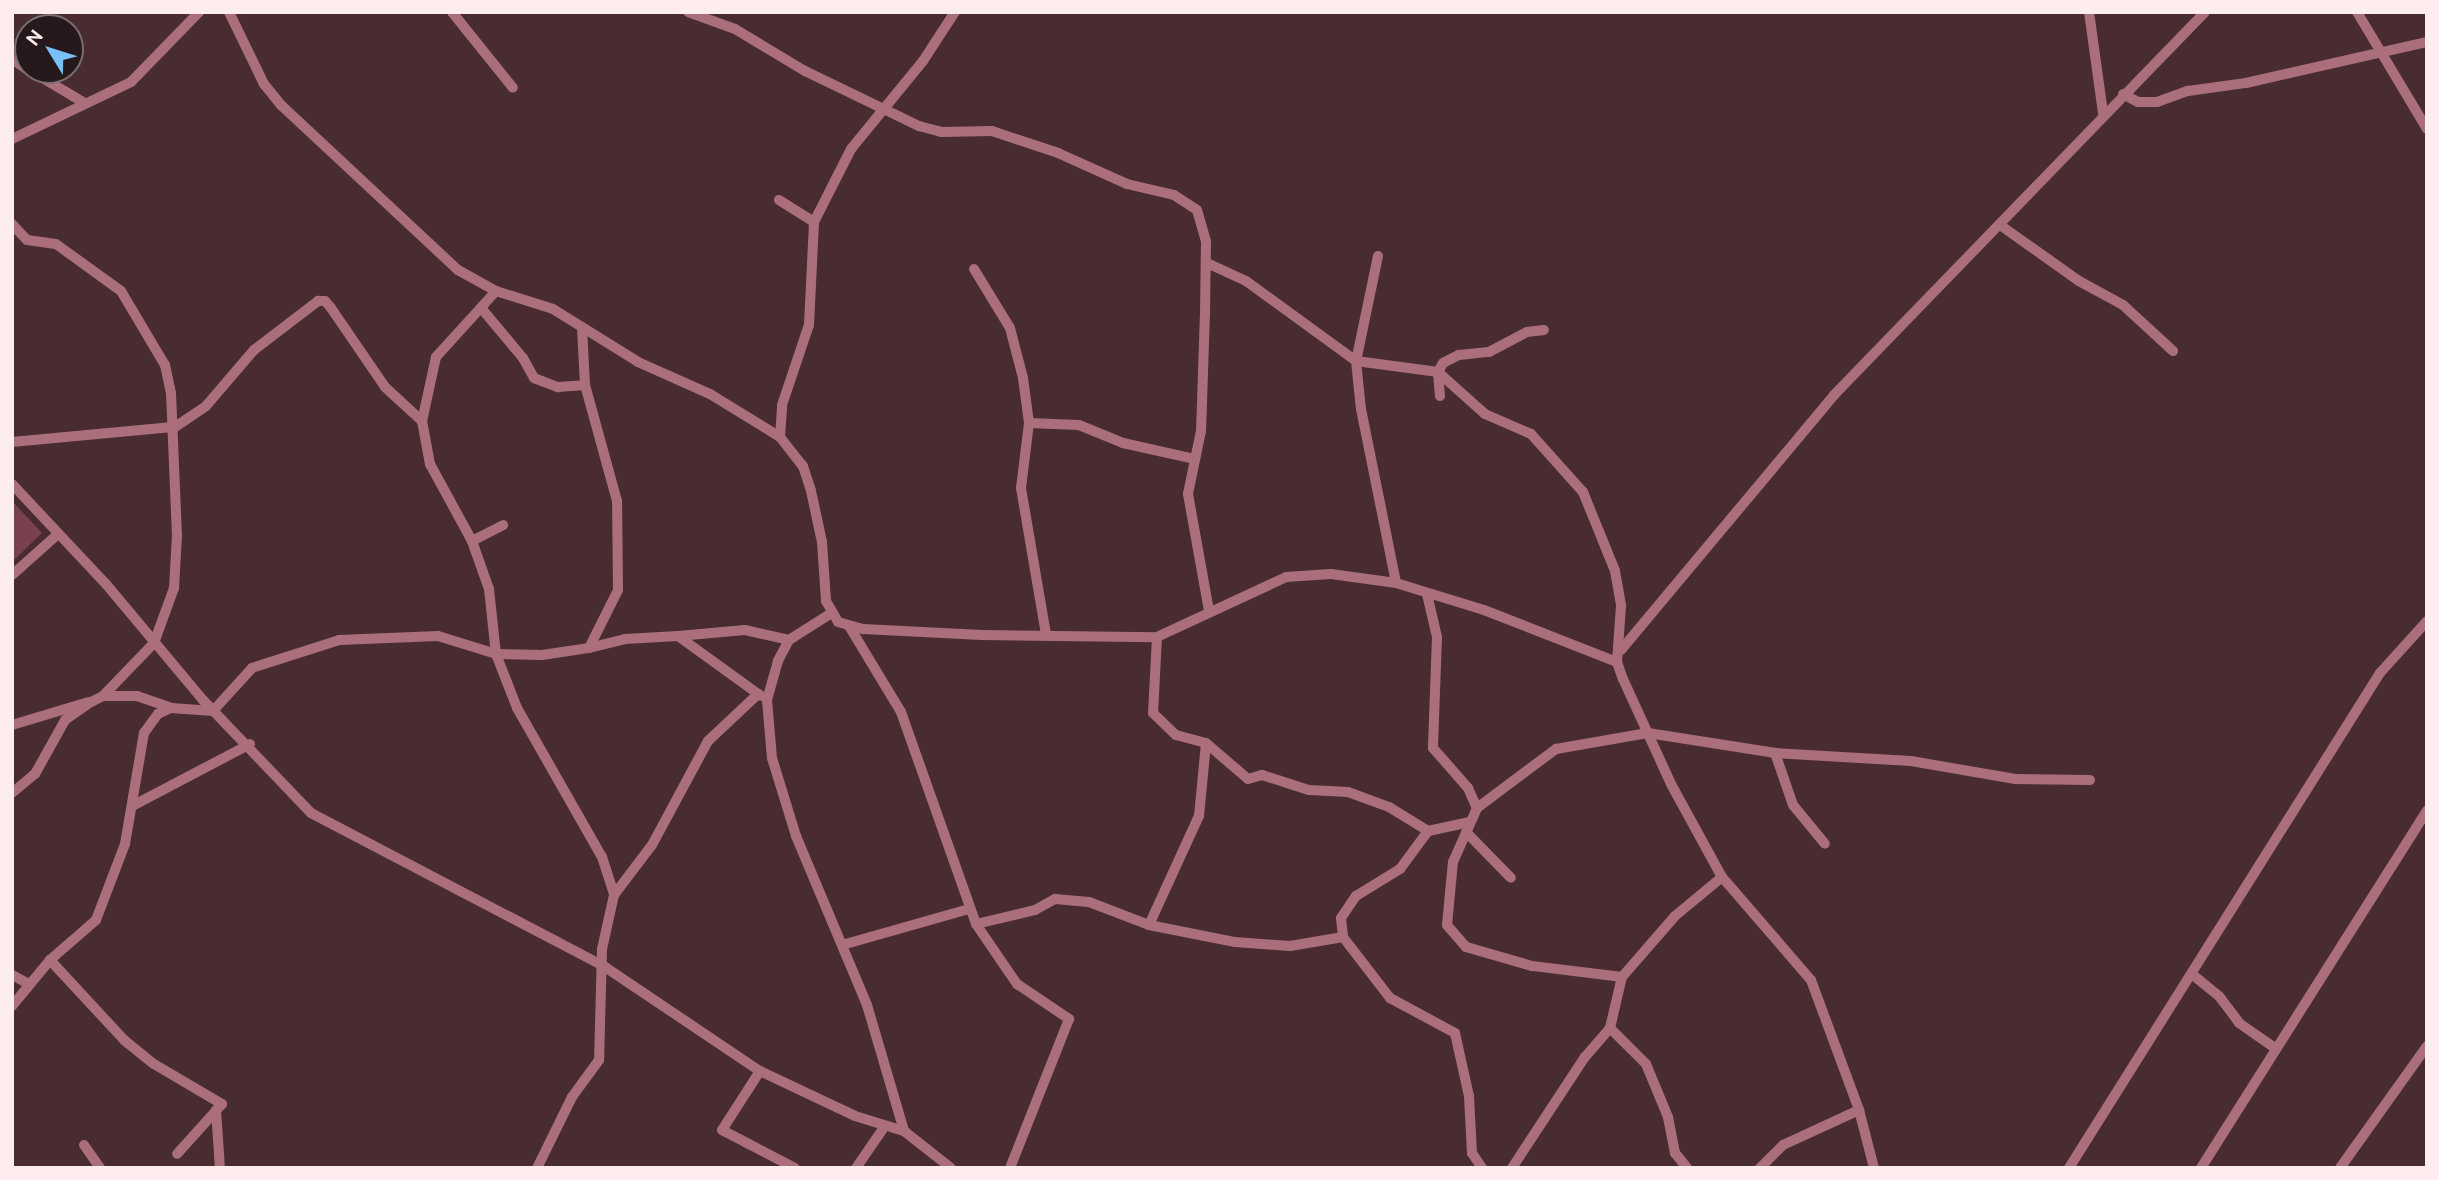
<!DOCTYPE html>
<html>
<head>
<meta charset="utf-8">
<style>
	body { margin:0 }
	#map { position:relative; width:2439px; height:1180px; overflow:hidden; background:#492c32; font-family:Ubuntu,sans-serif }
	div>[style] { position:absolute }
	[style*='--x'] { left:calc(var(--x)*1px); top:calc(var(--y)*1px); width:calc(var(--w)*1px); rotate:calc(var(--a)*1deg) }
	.green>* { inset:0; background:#79414e }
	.minor>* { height:10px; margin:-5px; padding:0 5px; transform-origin:5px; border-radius:5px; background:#ab6f7b }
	span { translate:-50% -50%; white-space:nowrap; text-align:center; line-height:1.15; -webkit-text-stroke:7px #26191b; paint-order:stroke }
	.frame { position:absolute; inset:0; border:14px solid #fdedef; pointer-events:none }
	.north { position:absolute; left:14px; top:14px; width:70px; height:70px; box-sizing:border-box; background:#26191b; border:2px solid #7c6e70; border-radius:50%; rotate:308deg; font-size:19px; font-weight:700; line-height:28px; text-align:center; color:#fdedef }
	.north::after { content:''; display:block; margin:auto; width:24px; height:32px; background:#79bff8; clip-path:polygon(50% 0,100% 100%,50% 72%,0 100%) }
</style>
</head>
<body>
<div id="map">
	<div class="green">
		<i style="clip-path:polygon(12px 501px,42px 533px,12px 562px)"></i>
	</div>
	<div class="minor">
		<i style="--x:229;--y:12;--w:80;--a:64.1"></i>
		<i style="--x:264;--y:84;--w:27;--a:51"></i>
		<i style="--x:281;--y:105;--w:242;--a:43"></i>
		<i style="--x:458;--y:270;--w:43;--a:28.9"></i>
		<i style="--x:496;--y:291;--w:60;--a:17.5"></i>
		<i style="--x:553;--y:309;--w:100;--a:31.9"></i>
		<i style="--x:638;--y:362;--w:79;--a:24"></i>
		<i style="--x:710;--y:394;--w:82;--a:31.6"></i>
		<i style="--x:780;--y:437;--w:37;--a:52"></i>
		<i style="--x:803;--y:466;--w:26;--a:72"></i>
		<i style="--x:811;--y:491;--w:52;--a:77.8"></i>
		<i style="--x:822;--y:542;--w:59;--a:86.1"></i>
		<i style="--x:826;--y:601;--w:24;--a:60"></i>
		<i style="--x:838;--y:622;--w:26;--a:16"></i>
		<i style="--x:863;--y:629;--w:119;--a:2.9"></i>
		<i style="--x:982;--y:635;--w:175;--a:0.7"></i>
		<i style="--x:1157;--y:637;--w:142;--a:-24.9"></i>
		<i style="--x:1286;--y:577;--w:45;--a:-3.8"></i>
		<i style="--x:1331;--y:574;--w:66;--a:7.9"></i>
		<i style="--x:1396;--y:583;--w:92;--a:17.1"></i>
		<i style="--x:1484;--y:610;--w:143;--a:21.4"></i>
		<i style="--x:452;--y:12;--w:97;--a:51.2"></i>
		<i style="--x:688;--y:12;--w:50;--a:19.9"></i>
		<i style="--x:735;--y:29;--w:82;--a:31"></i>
		<i style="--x:805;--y:71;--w:127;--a:25.8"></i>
		<i style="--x:919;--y:126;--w:23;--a:15"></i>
		<i style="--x:941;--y:132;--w:51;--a:-1.1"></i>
		<i style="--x:992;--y:131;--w:70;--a:18.4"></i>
		<i style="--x:1058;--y:153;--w:76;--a:24.2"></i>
		<i style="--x:1127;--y:184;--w:48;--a:13.2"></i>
		<i style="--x:1174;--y:195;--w:27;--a:33"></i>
		<i style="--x:1197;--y:210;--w:33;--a:74"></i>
		<i style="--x:1206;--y:242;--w:70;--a:90.8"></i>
		<i style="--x:1205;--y:312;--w:119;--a:91.9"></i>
		<i style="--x:1201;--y:431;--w:64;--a:101.7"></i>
		<i style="--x:1188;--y:494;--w:119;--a:79.8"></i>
		<i style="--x:2089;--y:12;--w:102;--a:82.1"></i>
		<i style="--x:2357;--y:12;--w:136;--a:59.1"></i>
		<i style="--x:12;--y:59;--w:19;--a:35"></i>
		<i style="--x:29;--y:70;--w:63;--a:30.7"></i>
		<i style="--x:2123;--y:94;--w:17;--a:28"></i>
		<i style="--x:2138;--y:102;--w:19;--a:0"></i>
		<i style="--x:2157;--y:102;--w:33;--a:-20"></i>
		<i style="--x:2188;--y:91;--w:59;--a:-7.9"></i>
		<i style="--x:2246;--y:83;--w:186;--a:-12.8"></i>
		<i style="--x:12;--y:139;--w:132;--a:-25.6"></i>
		<i style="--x:131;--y:82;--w:98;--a:-45.8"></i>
		<i style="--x:779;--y:200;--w:41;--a:32.2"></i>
		<i style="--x:12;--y:224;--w:22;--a:47"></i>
		<i style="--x:27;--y:240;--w:29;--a:8"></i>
		<i style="--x:56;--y:244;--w:80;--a:35.9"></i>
		<i style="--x:121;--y:291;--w:86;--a:59.3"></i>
		<i style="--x:165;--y:365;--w:29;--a:78"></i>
		<i style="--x:171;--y:393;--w:142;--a:87.6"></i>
		<i style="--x:177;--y:535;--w:53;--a:93.2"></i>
		<i style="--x:174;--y:588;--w:59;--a:110"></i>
		<i style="--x:154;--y:643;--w:74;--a:133.9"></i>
		<i style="--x:2000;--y:225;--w:97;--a:35.3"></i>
		<i style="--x:2079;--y:281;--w:50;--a:28.6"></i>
		<i style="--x:2123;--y:305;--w:68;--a:42.6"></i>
		<i style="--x:1378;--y:256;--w:107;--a:101.8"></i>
		<i style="--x:1356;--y:361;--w:48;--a:84.1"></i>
		<i style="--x:1361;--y:409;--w:177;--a:78.6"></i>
		<i style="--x:1207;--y:263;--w:43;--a:24.8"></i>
		<i style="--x:1246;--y:281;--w:136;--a:36"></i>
		<i style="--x:1356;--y:361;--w:83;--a:7.6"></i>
		<i style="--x:1438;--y:372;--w:63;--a:41.8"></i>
		<i style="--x:1485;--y:414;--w:50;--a:23.5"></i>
		<i style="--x:1531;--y:434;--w:78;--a:48.1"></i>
		<i style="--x:1583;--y:492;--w:85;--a:67.9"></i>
		<i style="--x:1615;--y:571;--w:36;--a:80"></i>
		<i style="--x:1621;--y:606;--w:56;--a:94.1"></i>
		<i style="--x:1617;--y:662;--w:18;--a:71"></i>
		<i style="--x:1623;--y:679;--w:115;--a:65.4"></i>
		<i style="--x:1671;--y:784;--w:106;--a:61.3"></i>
		<i style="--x:1722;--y:877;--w:136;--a:49.2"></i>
		<i style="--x:1811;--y:980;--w:139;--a:69.7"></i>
		<i style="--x:1859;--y:1110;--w:60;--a:75.5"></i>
		<i style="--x:974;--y:269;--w:69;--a:58.6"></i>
		<i style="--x:1010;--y:328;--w:52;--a:75.4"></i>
		<i style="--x:1023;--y:378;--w:45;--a:82.4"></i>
		<i style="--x:1029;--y:423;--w:65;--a:97"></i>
		<i style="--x:1021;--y:488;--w:148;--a:80.3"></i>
		<i style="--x:496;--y:291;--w:89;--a:132.3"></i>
		<i style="--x:436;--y:357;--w:66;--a:102.3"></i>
		<i style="--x:422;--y:421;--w:44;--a:79.5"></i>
		<i style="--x:430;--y:464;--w:88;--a:61.4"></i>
		<i style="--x:472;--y:541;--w:51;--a:70.5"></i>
		<i style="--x:489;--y:589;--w:65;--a:83.9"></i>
		<i style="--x:496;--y:654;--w:46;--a:1.2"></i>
		<i style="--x:542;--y:655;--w:48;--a:-8.5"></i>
		<i style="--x:589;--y:648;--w:65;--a:-63.4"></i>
		<i style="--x:618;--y:590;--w:89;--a:-90.6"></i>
		<i style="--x:617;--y:501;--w:120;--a:-105.4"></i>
		<i style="--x:585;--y:385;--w:58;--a:-93"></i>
		<i style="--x:482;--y:309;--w:64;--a:50.1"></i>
		<i style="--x:523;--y:358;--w:23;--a:61"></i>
		<i style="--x:534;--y:378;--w:26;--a:21"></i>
		<i style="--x:558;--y:387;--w:27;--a:-4"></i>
		<i style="--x:1440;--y:396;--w:24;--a:-95"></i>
		<i style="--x:1438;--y:372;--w:10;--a:-61"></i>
		<i style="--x:1443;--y:363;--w:18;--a:-27"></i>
		<i style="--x:1459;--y:355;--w:30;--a:-6"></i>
		<i style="--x:1489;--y:352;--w:43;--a:-27.8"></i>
		<i style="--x:1527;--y:332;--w:17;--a:-7"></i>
		<i style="--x:1029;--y:423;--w:50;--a:2.3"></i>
		<i style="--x:1079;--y:425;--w:48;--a:22.2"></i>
		<i style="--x:1123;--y:443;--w:74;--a:12.5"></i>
		<i style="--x:780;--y:437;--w:32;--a:-86"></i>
		<i style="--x:782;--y:405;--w:84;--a:-71.4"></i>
		<i style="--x:809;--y:325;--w:103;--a:-87.2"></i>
		<i style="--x:814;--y:222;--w:82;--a:-63.1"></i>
		<i style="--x:851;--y:149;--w:114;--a:-50.7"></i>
		<i style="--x:923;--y:61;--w:59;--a:-56.9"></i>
		<i style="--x:12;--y:442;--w:164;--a:-5.3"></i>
		<i style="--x:175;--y:427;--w:37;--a:-34"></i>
		<i style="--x:206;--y:406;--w:74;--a:-49.4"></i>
		<i style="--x:254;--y:350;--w:81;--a:-37.4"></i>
		<i style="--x:318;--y:301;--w:7;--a:0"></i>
		<i style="--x:325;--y:301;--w:9;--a:49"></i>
		<i style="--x:331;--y:308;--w:96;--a:55.6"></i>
		<i style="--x:385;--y:387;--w:50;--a:42.6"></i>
		<i style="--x:12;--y:484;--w:137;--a:46.8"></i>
		<i style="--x:106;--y:584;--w:151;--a:50.1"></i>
		<i style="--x:203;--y:700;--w:156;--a:46.3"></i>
		<i style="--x:311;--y:813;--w:332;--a:27.6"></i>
		<i style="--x:605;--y:967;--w:187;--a:33.9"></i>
		<i style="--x:760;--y:1071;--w:105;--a:25.3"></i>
		<i style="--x:855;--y:1116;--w:51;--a:17"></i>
		<i style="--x:904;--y:1131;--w:60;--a:38.2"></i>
		<i style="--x:472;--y:541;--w:35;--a:-27"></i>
		<i style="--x:12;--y:575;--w:62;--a:-41.7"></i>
		<i style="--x:1427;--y:594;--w:44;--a:76.9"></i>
		<i style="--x:1437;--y:637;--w:111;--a:92.1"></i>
		<i style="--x:1433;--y:748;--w:53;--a:48.8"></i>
		<i style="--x:1468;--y:788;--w:22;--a:66"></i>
		<i style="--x:830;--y:614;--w:49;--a:147.6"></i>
		<i style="--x:789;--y:640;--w:24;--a:118"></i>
		<i style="--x:778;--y:661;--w:41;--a:105.8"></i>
		<i style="--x:767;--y:700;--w:58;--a:85.1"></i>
		<i style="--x:772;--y:758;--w:82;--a:72.9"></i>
		<i style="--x:796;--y:836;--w:183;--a:67.2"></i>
		<i style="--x:867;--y:1005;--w:131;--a:73.6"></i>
		<i style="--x:849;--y:626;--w:100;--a:58.8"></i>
		<i style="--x:901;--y:712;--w:225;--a:70.5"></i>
		<i style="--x:976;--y:924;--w:73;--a:55.7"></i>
		<i style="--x:1017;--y:984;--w:63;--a:33.9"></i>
		<i style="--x:1069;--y:1019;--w:160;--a:111.6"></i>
		<i style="--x:678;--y:636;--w:67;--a:-5.1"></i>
		<i style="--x:745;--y:630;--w:45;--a:12.8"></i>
		<i style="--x:1157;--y:637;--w:76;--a:93"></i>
		<i style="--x:1153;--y:713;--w:32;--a:44"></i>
		<i style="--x:1176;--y:735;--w:31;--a:15"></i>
		<i style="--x:1206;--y:743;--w:55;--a:40.6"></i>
		<i style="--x:1248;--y:779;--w:15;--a:-16"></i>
		<i style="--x:1262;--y:775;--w:49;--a:17.7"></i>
		<i style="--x:1309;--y:790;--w:39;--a:3"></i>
		<i style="--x:1348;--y:792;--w:44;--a:20.1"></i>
		<i style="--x:1389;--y:807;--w:46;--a:31.6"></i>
		<i style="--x:1428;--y:831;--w:43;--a:-12.1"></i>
		<i style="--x:589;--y:648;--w:37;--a:-14"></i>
		<i style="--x:625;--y:639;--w:53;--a:-3.2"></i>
		<i style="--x:678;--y:636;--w:102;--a:35.9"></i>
		<i style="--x:1621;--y:650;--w:332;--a:-50.1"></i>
		<i style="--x:1834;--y:395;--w:533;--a:-45.91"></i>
		<i style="--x:12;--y:725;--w:79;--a:-16.8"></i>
		<i style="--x:1775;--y:753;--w:55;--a:70.9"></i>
		<i style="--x:1793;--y:805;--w:50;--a:50.6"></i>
		<i style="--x:12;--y:793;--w:30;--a:-40"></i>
		<i style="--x:35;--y:774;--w:62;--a:-60.9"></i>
		<i style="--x:65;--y:720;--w:32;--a:-35"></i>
		<i style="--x:91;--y:702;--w:13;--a:-27"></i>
		<i style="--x:103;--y:696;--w:34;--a:0"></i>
		<i style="--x:137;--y:696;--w:36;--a:19"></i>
		<i style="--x:134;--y:805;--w:131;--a:-27.7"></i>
		<i style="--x:1466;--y:832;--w:64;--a:45.6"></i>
		<i style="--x:614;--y:895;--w:63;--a:-52.8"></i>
		<i style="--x:652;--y:845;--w:118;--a:-61.7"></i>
		<i style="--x:708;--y:741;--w:69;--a:-43.2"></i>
		<i style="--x:976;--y:924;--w:61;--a:-13.3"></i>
		<i style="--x:1035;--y:910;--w:23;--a:-29"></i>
		<i style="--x:1055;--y:899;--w:34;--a:5"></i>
		<i style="--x:1089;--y:902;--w:64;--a:21"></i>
		<i style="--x:1149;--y:925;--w:88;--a:11.2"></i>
		<i style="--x:1235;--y:942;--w:55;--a:4.2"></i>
		<i style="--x:1290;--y:946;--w:54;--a:-9.6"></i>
		<i style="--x:1343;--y:937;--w:77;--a:52.4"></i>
		<i style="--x:1390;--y:998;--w:74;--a:28.3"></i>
		<i style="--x:1455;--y:1033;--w:65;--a:77.5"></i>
		<i style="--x:1469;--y:1096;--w:57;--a:87"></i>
		<i style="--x:1472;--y:1153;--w:18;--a:56"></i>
		<i style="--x:1149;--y:925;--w:120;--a:-65.4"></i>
		<i style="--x:1199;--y:816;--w:73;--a:-84.5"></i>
		<i style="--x:1343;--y:937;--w:19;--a:-96"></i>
		<i style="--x:1341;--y:918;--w:27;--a:-56"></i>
		<i style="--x:1356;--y:896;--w:52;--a:-31.5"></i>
		<i style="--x:1400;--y:869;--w:47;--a:-53.6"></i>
		<i style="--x:842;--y:945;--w:132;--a:-15.8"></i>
		<i style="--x:50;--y:960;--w:61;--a:-41"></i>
		<i style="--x:96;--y:920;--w:81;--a:-69.1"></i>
		<i style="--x:125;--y:844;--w:113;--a:-80.3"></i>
		<i style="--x:144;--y:733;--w:24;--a:-54"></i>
		<i style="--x:158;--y:714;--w:14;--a:-25"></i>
		<i style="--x:171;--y:708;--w:42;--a:4.1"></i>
		<i style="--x:213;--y:711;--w:58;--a:-47.8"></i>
		<i style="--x:252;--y:668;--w:91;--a:-17.8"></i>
		<i style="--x:339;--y:640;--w:99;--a:-2.3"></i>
		<i style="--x:438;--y:636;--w:61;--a:17.2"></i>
		<i style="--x:496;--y:654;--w:58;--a:68.7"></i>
		<i style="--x:517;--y:708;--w:172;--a:60.3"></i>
		<i style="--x:602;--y:857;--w:40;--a:72"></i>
		<i style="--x:614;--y:895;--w:55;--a:102.5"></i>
		<i style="--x:602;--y:949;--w:111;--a:91.5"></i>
		<i style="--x:599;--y:1060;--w:46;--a:126.1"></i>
		<i style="--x:572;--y:1097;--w:79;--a:116.2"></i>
		<i style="--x:12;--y:975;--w:19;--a:28"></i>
		<i style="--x:2193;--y:975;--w:33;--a:39"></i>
		<i style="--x:2219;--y:996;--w:34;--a:53"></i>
		<i style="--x:2239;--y:1023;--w:44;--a:34.8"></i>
		<i style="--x:1622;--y:977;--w:91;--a:-173"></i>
		<i style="--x:1532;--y:966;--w:69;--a:-163.9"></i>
		<i style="--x:1466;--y:947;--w:29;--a:-131"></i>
		<i style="--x:1447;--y:925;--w:63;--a:-84.6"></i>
		<i style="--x:1453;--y:862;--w:59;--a:-66"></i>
		<i style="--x:1477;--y:808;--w:99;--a:-36.8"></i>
		<i style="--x:1556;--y:749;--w:93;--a:-9.9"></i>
		<i style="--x:1648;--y:733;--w:129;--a:8.9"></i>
		<i style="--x:1775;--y:753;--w:136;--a:3.4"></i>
		<i style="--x:1911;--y:761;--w:106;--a:9.8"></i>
		<i style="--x:2015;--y:779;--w:75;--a:0.8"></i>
		<i style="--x:12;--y:1006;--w:60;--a:-50.4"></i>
		<i style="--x:50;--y:960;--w:109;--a:47.2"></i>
		<i style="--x:124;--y:1040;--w:38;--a:39"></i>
		<i style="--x:154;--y:1064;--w:79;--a:30.5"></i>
		<i style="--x:222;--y:1104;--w:67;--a:132"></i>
		<i style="--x:1610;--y:1028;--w:51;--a:45"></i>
		<i style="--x:1646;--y:1064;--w:57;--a:67.5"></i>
		<i style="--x:1668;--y:1117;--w:37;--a:79"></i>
		<i style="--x:1675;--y:1153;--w:19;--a:51"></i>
		<i style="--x:760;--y:1071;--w:70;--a:122.8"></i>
		<i style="--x:722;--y:1130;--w:82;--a:27.5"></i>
		<i style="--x:216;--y:1110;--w:58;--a:86.1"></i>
		<i style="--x:84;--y:1145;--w:28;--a:55"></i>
		<i style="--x:856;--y:1168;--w:51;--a:-55.4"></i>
		<i style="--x:1512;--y:1168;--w:133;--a:-56.7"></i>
		<i style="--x:1585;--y:1057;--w:38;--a:-49"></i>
		<i style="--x:1610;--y:1028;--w:52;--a:-76.8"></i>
		<i style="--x:1622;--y:977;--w:81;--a:-49"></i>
		<i style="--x:1675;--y:916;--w:61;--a:-39.7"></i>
		<i style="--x:1760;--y:1168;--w:33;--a:-45"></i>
		<i style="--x:1783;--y:1145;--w:84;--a:-24.7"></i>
		<i style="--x:2069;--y:1168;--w:585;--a:-57.86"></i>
		<i style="--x:2380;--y:673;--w:70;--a:-47.9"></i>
		<i style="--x:2201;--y:1168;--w:423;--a:-57.7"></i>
		<i style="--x:2340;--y:1168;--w:150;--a:-54.5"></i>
	</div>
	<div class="frame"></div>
	<div class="north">N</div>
</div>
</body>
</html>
